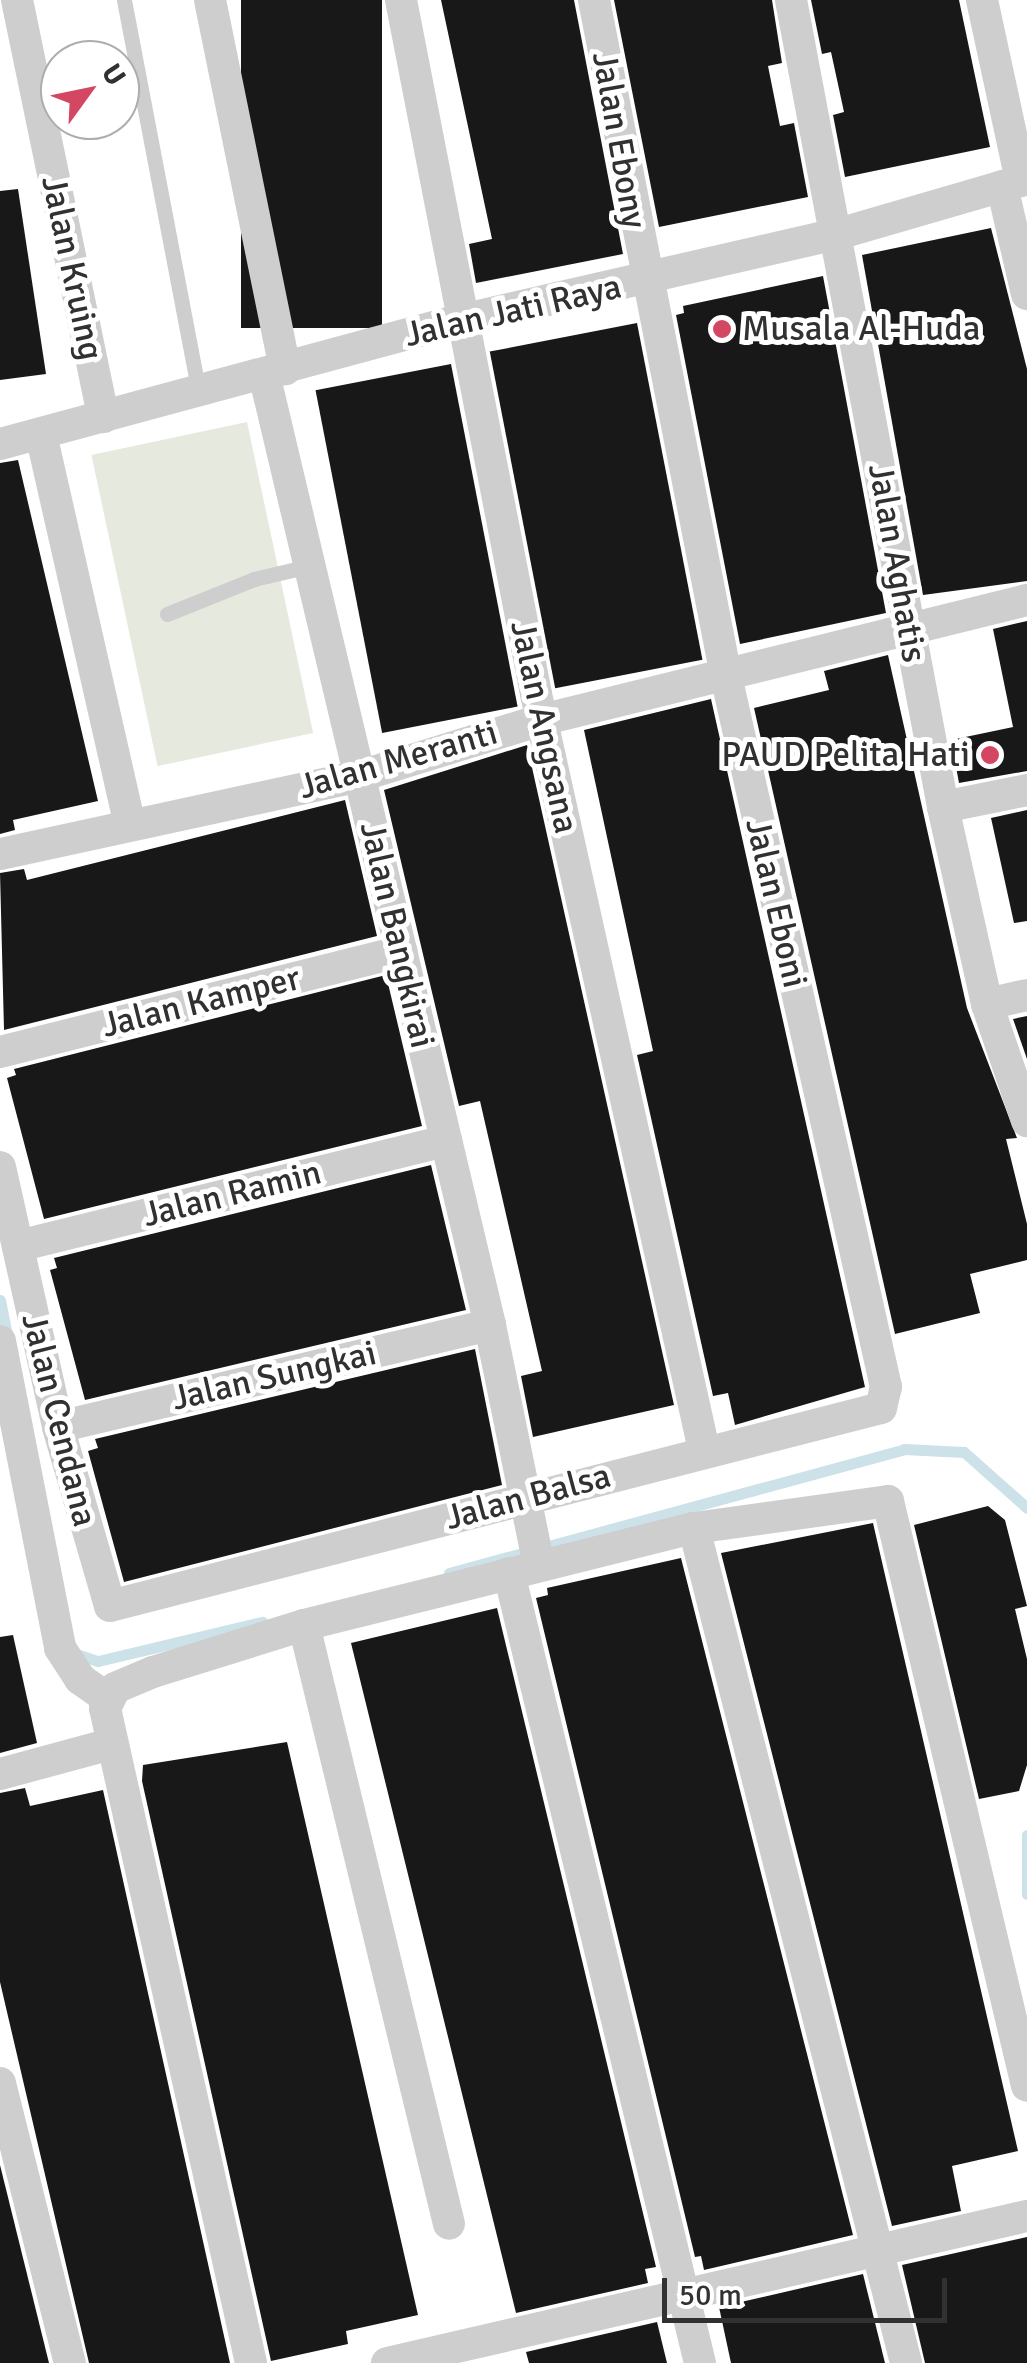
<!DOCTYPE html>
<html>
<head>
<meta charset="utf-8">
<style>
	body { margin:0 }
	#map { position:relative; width:1027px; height:2363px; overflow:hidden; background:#fff; font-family:Signika,sans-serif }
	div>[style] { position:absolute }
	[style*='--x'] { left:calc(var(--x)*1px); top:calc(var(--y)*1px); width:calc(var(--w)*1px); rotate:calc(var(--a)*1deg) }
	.green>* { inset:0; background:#e5e9de; transform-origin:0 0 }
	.stream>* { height:11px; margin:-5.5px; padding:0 5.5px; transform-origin:5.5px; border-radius:5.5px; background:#cce1e8 }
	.building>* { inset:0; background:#181818; transform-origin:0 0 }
	.service>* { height:15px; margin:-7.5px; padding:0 7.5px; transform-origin:7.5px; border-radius:7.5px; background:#cecece }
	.minor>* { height:32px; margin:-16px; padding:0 16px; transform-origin:16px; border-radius:16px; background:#cecece }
	.dots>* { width:28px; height:28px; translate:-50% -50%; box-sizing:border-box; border:5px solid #fff; border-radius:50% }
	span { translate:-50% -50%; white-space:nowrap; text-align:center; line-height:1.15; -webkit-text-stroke:10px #fff; paint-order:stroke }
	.street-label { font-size:35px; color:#313131 }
	.poi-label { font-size:35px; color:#313131 }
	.left { translate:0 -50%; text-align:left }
	.right { translate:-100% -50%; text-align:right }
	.north { position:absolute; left:40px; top:40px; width:100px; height:100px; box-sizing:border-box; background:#fff; border:2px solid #adadad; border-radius:50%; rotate:57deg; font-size:28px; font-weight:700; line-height:40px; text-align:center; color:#313131 }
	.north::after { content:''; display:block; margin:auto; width:35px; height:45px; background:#d44762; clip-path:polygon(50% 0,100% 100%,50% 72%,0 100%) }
	.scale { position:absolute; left:662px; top:2278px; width:285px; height:45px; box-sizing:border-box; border:5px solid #313131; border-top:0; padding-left:12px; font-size:30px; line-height:35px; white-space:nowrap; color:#313131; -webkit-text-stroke:8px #fff; paint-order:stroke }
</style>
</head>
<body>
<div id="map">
	<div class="green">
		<i style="left:247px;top:422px;width:318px;height:159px;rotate:78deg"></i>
	</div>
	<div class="stream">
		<i style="--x:0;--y:1300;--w:41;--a:78.7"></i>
		<i style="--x:449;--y:1573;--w:472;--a:-15.2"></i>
		<i style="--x:904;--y:1449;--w:60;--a:2.9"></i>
		<i style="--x:964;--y:1452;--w:84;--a:41.6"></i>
		<i style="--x:76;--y:1654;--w:23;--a:18"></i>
		<i style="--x:98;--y:1661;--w:169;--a:-13.4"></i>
		<i style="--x:1027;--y:1835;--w:59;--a:90"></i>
	</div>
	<div class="building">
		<i style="left:241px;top:0;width:141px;height:328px"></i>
		<i style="clip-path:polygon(441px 0,574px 0,623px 254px,476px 283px,469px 244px,492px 239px)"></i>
		<i style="clip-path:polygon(614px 0,772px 0,782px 63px,768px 66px,780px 126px,794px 123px,808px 197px,659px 227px)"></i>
		<i style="clip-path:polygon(811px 0,959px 0,990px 147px,845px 177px,833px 115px,844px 112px,831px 52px,822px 54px)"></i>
		<i style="clip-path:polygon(18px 189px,46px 374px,0 380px,0 191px)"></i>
		<i style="clip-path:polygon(991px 228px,1027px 369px,1027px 581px,923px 595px,862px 255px)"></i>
		<i style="clip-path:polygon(823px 276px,886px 613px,740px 644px,676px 315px,684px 313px,683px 306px)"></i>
		<i style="left:637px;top:323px;width:343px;height:150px;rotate:79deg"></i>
		<i style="left:451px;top:364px;width:349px;height:138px;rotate:79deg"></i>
		<i style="clip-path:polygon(18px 460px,98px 801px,13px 820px,15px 830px,0 834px,0 463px)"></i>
		<i style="clip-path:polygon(1027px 621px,1027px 771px,959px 783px,951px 740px,1018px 726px,1013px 727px,993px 629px)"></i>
		<i style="clip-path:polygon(888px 655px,967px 1008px,1017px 1138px,1006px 1139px,1027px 1224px,1027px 1260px,970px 1274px,980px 1313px,895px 1334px,754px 708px,829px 690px,824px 671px)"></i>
		<i style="clip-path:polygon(711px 699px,865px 1387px,735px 1425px,728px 1393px,713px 1396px,637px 1055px,653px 1051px,584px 730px)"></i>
		<i style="clip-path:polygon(527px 745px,674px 1405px,533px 1437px,521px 1376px,542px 1371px,480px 1101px,459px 1106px,384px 790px)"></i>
		<i style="clip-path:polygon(345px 800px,377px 936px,4px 1030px,0 873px,24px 869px,27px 880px)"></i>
		<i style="clip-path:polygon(1027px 810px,1027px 921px,1014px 923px,991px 818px)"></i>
		<i style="clip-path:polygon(386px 975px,422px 1126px,44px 1219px,7px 1078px,16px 1075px,14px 1069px)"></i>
		<i style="clip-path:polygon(1027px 1016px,1027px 1059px,1013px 1019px)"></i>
		<i style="clip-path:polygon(431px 1165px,466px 1310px,85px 1400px,50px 1270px,57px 1268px,54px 1258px)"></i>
		<i style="clip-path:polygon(475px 1349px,502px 1485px,124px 1582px,88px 1451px,98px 1448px,95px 1439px)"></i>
		<i style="clip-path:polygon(988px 1506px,1005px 1520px,1027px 1606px,1015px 1609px,1027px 1659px,1027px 1765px,1019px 1791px,979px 1799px,914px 1525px)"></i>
		<i style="clip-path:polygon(873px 1523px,1018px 2151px,952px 2166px,961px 2211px,892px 2226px,721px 1553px)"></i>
		<i style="clip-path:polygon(681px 1558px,853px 2235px,704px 2270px,701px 2256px,695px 2257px,536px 1598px,548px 1595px,547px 1588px)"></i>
		<i style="clip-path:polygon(497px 1608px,656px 2267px,645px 2269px,648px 2283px,516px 2313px,351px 1643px)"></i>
		<i style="clip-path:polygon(13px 1635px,37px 1743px,0 1753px,0 1637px)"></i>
		<i style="clip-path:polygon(287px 1742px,418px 2315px,346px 2331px,348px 2344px,271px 2361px,142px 1781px,143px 1765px)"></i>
		<i style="clip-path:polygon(25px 1788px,30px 1806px,103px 1790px,230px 2363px,89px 2363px,0 1982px,0 1793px)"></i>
		<i style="clip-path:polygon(0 2165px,49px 2363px,0 2363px)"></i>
		<i style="clip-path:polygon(1027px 2237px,1027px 2363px,925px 2363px,902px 2265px)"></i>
		<i style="clip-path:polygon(863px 2274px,885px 2363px,731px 2363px,719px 2307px)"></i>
		<i style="clip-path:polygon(657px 2322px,667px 2363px,529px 2363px,526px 2352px)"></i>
	</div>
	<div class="service">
		<i style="--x:124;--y:0;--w:399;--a:79.2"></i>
		<i style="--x:167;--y:614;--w:94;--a:-21.9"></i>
		<i style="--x:254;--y:579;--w:57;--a:-13.3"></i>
	</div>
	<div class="minor">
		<i style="--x:17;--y:0;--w:426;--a:78.3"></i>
		<i style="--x:210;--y:0;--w:377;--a:78.5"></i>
		<i style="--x:401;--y:0;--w:707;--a:78.99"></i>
		<i style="--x:536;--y:694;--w:774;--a:77.47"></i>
		<i style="--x:791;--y:0;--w:821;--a:79.33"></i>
		<i style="--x:943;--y:807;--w:202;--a:77.4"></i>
		<i style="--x:987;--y:1004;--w:124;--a:71.1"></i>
		<i style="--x:982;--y:0;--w:185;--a:77.8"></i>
		<i style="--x:1002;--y:186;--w:111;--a:77"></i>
		<i style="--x:264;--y:374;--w:977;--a:76.63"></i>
		<i style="--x:490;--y:1325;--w:245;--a:78.5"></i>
		<i style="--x:41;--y:434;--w:401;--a:77.2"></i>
		<i style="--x:0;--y:444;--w:477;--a:-15.1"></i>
		<i style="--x:461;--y:320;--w:387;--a:-12.9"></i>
		<i style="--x:838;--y:234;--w:197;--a:-16.2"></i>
		<i style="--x:943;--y:807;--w:86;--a:-11.4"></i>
		<i style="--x:0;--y:854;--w:368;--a:-12.2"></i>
		<i style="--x:360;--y:776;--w:189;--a:-17.2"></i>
		<i style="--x:541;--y:720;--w:501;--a:-13.87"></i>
		<i style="--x:987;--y:1004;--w:41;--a:-12.7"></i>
		<i style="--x:0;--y:1052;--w:414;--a:-14.1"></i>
		<i style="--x:0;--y:1167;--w:266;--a:77.4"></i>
		<i style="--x:58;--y:1427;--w:186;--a:73.8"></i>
		<i style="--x:110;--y:1606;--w:796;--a:-14.4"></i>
		<i style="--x:881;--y:1408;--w:22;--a:-77"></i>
		<i style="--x:886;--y:1387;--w:729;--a:-102.68"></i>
		<i style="--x:726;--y:676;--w:689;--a:-101.05"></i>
		<i style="--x:18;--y:1246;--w:441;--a:-13.8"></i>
		<i style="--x:0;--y:1341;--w:313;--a:78.9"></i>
		<i style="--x:60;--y:1648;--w:37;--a:57"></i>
		<i style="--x:80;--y:1679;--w:32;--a:35"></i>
		<i style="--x:58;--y:1427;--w:444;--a:-13.3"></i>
		<i style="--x:694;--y:1528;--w:861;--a:75.75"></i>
		<i style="--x:509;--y:1573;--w:813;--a:76.41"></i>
		<i style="--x:304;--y:1625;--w:616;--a:76.39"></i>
		<i style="--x:0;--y:1774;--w:115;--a:-15.1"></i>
		<i style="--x:0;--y:2083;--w:289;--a:76"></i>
		<i style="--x:251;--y:2363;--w:671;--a:-102.57"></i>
		<i style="--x:105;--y:1708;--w:22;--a:-63"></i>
		<i style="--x:115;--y:1688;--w:41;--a:-22.8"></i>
		<i style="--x:153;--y:1672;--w:158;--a:-17.3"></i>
		<i style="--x:304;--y:1625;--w:402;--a:-14"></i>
		<i style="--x:694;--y:1528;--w:196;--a:-7.9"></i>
		<i style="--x:888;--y:1501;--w:601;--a:76.63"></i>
		<i style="--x:387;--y:2363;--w:657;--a:-12.94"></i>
	</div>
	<div class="dots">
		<i style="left:722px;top:329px;background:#d44762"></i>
		<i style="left:990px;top:755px;background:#d44762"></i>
	</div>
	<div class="street-label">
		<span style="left:619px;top:140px;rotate:80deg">Jalan Ebony</span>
		<span style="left:72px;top:268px;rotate:78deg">Jalan Kruing</span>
		<span style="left:513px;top:311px;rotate:-13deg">Jalan Jati Raya</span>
		<span style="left:897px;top:563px;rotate:80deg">Jalan Aghatis</span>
		<span style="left:544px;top:727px;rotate:78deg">Jalan Angsana</span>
		<span style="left:398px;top:760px;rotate:-16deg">Jalan Meranti</span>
		<span style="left:776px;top:903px;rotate:77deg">Jalan Eboni</span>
		<span style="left:397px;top:935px;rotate:77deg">Jalan Bangkirai</span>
		<span style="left:201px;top:1002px;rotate:-14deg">Jalan Kamper</span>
		<span style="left:232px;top:1194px;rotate:-14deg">Jalan Ramin</span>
		<span style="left:274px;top:1376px;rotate:-13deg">Jalan Sungkai</span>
		<span style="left:59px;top:1420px;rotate:76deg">Jalan Cendana</span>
		<span style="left:528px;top:1497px;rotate:-15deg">Jalan Balsa</span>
	</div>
	<div class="poi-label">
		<span class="left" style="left:742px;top:329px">Musala Al-Huda</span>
		<span class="right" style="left:970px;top:755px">PAUD Pelita Hati</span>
	</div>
	<div class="north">U</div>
	<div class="scale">50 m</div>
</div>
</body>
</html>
